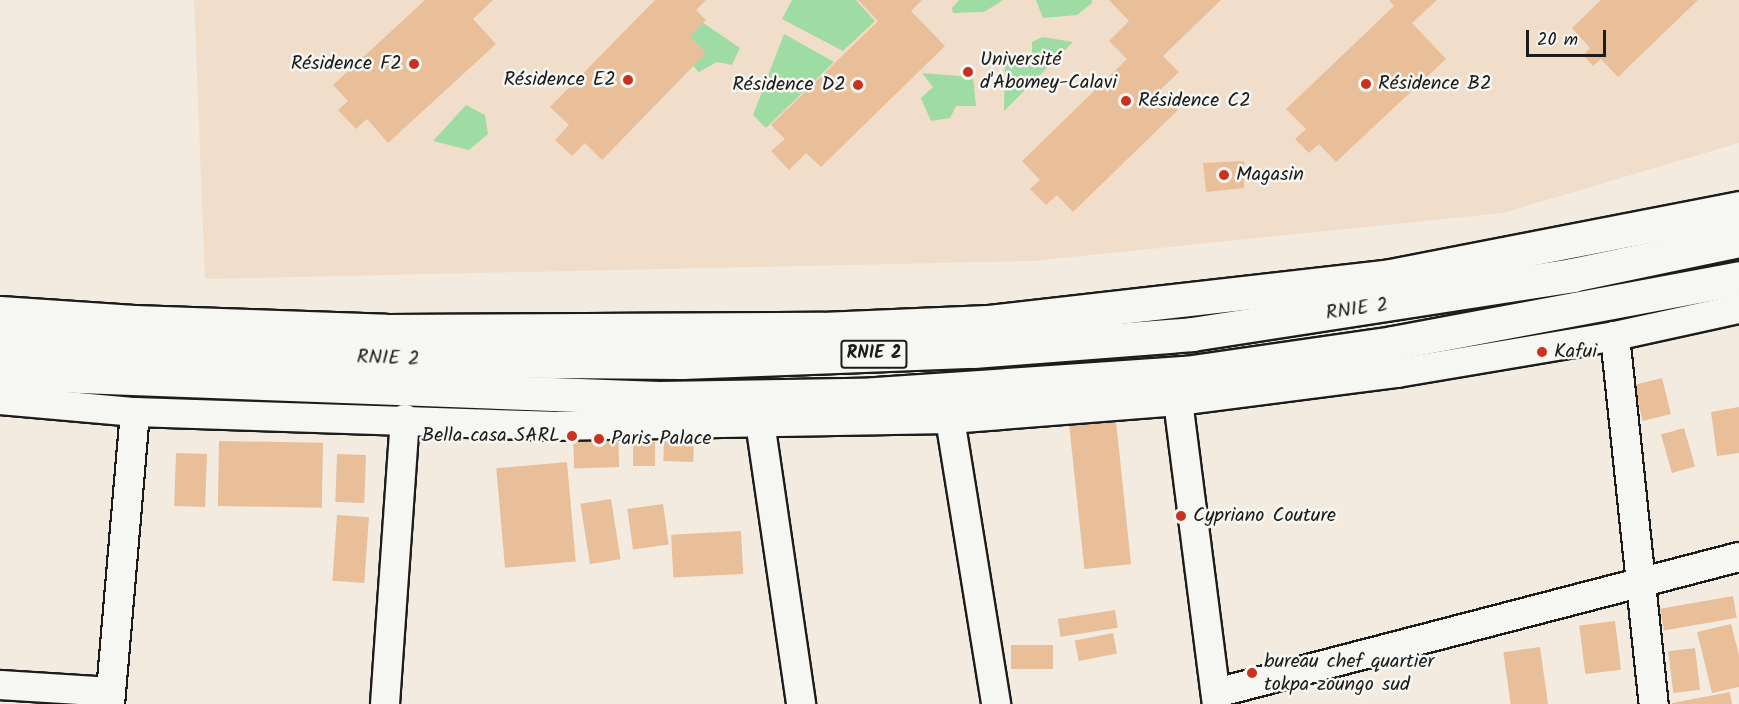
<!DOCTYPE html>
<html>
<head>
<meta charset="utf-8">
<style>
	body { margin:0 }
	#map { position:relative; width:1739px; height:704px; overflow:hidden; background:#f3ebe0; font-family:Kalam,sans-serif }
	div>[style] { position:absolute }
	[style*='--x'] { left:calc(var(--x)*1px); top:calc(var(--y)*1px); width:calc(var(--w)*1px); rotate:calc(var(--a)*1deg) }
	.built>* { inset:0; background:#f0decb }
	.green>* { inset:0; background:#9edca4 }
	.building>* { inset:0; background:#e9bf99; transform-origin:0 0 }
	.roads { filter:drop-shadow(2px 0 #1c1c1c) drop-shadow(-2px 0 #1c1c1c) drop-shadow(0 2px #1c1c1c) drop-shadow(0 -2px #1c1c1c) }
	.street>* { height:28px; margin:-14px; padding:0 14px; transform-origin:14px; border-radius:14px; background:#f6f6f2 }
	.secondary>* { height:33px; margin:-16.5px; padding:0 16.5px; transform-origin:16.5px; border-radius:16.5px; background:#f6f6f2 }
	.highway>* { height:33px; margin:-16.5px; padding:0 16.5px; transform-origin:16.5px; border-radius:16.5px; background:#f6f6f2 }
	.dots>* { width:16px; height:16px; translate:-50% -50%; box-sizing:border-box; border:3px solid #f6f6f2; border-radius:50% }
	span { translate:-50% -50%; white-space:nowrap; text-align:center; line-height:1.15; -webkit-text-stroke:5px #f6f6f2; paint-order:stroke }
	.shield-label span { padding:2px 4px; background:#f6f6f2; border:2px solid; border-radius:4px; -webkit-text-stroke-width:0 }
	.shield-label { font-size:18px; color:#1c1c1c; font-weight:700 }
	.poi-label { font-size:20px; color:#1c1c1c }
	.left { translate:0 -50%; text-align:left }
	.right { translate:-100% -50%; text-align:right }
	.street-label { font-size:20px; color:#1c1c1c }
	.scale { position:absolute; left:1526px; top:30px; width:80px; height:27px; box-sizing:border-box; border:3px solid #1c1c1c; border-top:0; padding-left:8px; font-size:18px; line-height:21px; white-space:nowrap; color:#1c1c1c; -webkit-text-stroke:4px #f6f6f2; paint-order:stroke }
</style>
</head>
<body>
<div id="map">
	<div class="built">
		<i style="clip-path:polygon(194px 0,1739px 0,1739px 143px,1503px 213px,1033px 261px,205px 279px)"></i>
	</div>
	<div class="green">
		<i style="clip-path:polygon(792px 0,856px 0,875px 21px,843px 51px,782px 19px)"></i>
		<i style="clip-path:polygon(959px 0,1003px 0,984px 12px,953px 13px,952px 8px)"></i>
		<i style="clip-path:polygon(1036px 0,1092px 0,1092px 3px,1077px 15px,1043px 18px)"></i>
		<i style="clip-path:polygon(699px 20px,740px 48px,732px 65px,717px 62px,699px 72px,685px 58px,686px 28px)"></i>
		<i style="clip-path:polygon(784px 34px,834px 62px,766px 128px,753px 115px)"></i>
		<i style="clip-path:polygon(1042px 37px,1073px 42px,1004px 111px,1005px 62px,1032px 54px,1032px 42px)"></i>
		<i style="clip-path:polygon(922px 73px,973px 77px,976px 106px,956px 106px,950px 118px,931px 121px,921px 98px,933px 87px)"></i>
		<i style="clip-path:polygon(466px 105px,485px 115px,488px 134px,469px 150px,433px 141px)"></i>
	</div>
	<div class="building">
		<i style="clip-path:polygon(425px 0,493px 0,473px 19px,496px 44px,388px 143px,367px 119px,356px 129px,338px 110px,348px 101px,333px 85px)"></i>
		<i style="clip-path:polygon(655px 0,706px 0,696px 10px,706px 20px,690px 37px,706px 53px,602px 160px,585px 143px,572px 156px,555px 140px,569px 125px,550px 107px)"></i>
		<i style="clip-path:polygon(858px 0,922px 0,911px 11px,945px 46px,821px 167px,806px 153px,789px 170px,771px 151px,785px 139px,771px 125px,878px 21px)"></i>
		<i style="clip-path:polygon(1109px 0,1221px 0,1163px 56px,1179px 72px,1159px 91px,1178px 110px,1073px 212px,1057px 195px,1046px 205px,1030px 189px,1040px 180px,1022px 161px,1127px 59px,1109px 41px,1129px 21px)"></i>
		<i style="clip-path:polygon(1389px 0,1437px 0,1412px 23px,1446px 59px,1336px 162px,1319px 144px,1309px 153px,1295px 139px,1306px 129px,1286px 109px,1394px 6px)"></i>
		<i style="clip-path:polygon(1601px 0,1698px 0,1618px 77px,1601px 59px,1593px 66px,1583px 55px,1590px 48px,1572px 28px)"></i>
		<i style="clip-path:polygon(1244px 161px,1244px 188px,1206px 192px,1203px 163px)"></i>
		<i style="left:1662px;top:378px;width:37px;height:29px;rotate:76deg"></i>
		<i style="clip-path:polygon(1739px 407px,1739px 453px,1717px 456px,1711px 412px)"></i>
		<i style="left:1116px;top:421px;width:144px;height:47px;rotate:84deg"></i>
		<i style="left:1684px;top:428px;width:40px;height:24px;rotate:74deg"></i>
		<i style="left:618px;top:433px;width:34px;height:45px;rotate:88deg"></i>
		<i style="left:219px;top:441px;width:104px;height:65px;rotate:1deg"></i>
		<i style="left:664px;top:441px;width:30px;height:20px;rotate:2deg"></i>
		<i style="left:633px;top:442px;width:22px;height:24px"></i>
		<i style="left:176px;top:453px;width:31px;height:53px;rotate:2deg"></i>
		<i style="left:337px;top:454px;width:29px;height:48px;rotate:2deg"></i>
		<i style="left:567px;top:462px;width:100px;height:71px;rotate:85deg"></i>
		<i style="left:611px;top:499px;width:61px;height:31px;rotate:81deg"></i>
		<i style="left:663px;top:504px;width:41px;height:36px;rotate:82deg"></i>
		<i style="left:337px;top:515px;width:32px;height:66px;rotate:4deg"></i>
		<i style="left:741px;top:531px;width:43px;height:70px;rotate:87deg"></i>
		<i style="left:1733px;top:596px;width:22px;height:74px;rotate:80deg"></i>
		<i style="left:1115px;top:610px;width:18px;height:58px;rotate:81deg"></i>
		<i style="left:1615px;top:621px;width:49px;height:36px;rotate:83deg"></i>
		<i style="clip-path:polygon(1731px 624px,1739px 655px,1739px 687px,1712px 693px,1697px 632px)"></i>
		<i style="left:1113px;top:633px;width:21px;height:39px;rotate:79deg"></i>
		<i style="left:1053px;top:645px;width:24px;height:42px;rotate:90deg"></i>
		<i style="left:1540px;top:647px;width:58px;height:37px;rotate:82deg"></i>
		<i style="left:1695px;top:648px;width:42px;height:27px;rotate:83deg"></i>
		<i style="clip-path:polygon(1730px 692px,1732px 704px,1672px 704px,1672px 703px)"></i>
	</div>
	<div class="roads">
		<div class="street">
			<i style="--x:1615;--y:336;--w:370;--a:84"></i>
			<i style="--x:0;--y:400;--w:136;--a:5.1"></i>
			<i style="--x:135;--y:412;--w:416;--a:1.9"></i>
			<i style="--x:551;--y:426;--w:399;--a:-1"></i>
			<i style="--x:950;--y:419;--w:229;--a:-4.5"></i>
			<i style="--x:1178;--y:401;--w:221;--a:-7.3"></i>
			<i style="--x:1397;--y:373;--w:221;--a:-9.6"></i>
			<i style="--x:1615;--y:336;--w:127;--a:-12.3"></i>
			<i style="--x:1178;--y:401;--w:305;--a:82.7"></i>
			<i style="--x:950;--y:419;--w:289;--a:80.8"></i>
			<i style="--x:760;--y:422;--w:285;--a:81.7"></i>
			<i style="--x:0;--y:685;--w:110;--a:3.6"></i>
			<i style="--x:1216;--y:693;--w:540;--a:-14.58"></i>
			<i style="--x:110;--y:704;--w:293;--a:-85.1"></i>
			<i style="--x:385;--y:704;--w:286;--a:-86"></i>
		</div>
		<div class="secondary">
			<i style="--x:0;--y:313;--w:134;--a:3.8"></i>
			<i style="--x:134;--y:322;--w:252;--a:2"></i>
			<i style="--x:386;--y:331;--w:436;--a:-0.3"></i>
			<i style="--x:822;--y:329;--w:166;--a:-2.4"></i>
			<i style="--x:988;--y:322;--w:400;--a:-6.5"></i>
			<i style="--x:1385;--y:277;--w:361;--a:-11"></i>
		</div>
		<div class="highway">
			<i style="--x:0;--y:342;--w:403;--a:2.6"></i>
			<i style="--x:403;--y:360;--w:279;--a:0.4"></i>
			<i style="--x:682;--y:362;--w:291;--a:-2.2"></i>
			<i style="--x:973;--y:351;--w:220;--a:-4.4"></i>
			<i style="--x:1192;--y:334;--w:385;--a:-8.8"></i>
			<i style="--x:1572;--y:275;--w:171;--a:-11.8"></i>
			<i style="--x:0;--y:373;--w:659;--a:2.17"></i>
			<i style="--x:659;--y:398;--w:202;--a:-0.9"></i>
			<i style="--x:861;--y:395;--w:326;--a:-3.9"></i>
			<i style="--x:1186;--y:373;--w:209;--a:-8.2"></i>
			<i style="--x:1393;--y:343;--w:352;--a:-10.6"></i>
		</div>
	</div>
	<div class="dots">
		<i style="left:414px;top:64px;background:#c8321e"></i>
		<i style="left:968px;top:72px;background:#c8321e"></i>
		<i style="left:628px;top:80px;background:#c8321e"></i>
		<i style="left:1366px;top:84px;background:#c8321e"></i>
		<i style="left:858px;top:85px;background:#c8321e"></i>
		<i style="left:1126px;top:101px;background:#c8321e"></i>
		<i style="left:1224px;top:175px;background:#c8321e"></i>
		<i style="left:1542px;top:352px;background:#c8321e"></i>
		<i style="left:572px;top:436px;background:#c8321e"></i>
		<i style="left:599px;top:439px;background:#c8321e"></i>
		<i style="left:1181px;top:516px;background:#c8321e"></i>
		<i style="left:1252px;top:673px;background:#c8321e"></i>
	</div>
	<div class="shield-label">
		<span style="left:874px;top:354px">RNIE 2</span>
	</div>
	<div class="poi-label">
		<span class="left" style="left:980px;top:72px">Université<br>d'Abomey-Calavi</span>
		<span class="right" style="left:402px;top:64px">Résidence F2</span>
		<span class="right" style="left:616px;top:80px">Résidence E2</span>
		<span class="left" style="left:1378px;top:84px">Résidence B2</span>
		<span class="right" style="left:846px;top:85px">Résidence D2</span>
		<span class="left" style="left:1138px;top:101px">Résidence C2</span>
		<span class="left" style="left:1236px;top:175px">Magasin</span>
		<span class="left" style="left:1554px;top:352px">Kafui</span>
		<span class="right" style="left:560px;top:436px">Bella casa SARL</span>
		<span class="left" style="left:611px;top:439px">Paris Palace</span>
		<span class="left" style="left:1193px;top:516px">Cypriano Couture</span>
		<span class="left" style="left:1264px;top:674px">bureau chef quartier<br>tokpa zoungo sud</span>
	</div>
	<div class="street-label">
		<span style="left:1357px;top:310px;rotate:-8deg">RNIE 2</span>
		<span style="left:388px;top:359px;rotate:2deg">RNIE 2</span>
	</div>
	<div class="scale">20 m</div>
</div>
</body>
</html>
